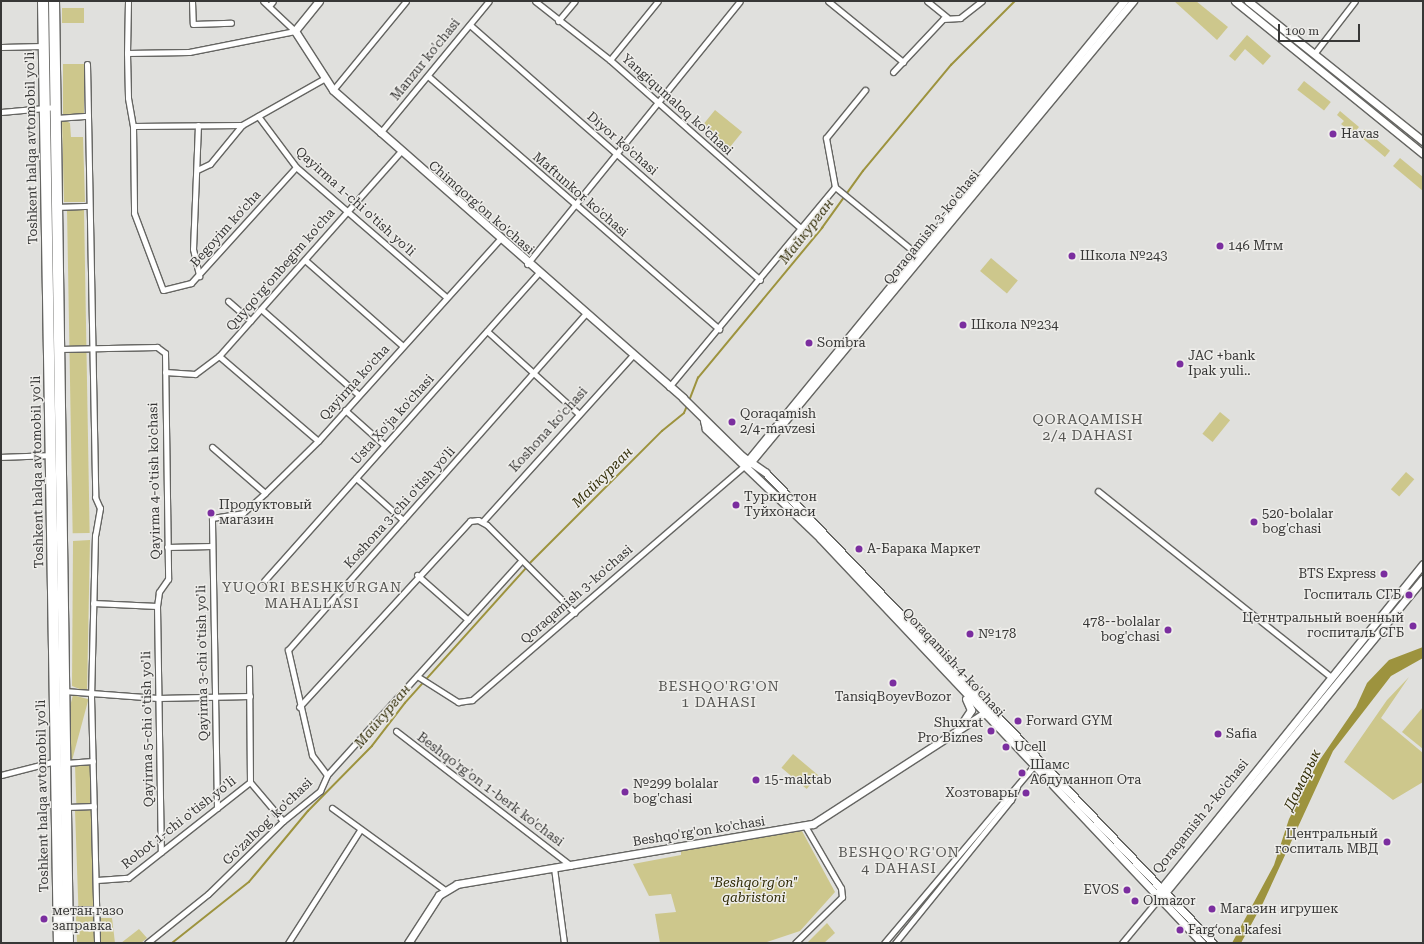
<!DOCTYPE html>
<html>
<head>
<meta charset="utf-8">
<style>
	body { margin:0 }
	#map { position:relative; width:1424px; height:944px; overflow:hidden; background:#e0e0dd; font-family:"Roboto Serif",serif }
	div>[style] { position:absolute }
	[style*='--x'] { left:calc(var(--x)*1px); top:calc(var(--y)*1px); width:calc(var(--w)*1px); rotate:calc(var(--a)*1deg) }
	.green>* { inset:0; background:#cdc78c; transform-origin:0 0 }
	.water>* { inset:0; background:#9d933e }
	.stream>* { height:1.5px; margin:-0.75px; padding:0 0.75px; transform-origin:0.75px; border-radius:0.75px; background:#9d933e }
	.roads { filter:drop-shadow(1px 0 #656562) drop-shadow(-1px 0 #656562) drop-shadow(0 1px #656562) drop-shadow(0 -1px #656562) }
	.street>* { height:5px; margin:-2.5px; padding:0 2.5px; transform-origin:2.5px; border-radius:2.5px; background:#fff }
	.secondary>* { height:7px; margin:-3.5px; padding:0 3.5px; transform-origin:3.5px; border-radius:3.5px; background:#fff }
	.highway>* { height:10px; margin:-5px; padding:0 5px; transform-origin:5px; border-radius:5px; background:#fff }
	.dots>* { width:11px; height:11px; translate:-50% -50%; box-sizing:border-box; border:2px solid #eeedea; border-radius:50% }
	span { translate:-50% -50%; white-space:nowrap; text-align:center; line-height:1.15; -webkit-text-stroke:3px #eeedea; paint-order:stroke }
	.street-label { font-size:13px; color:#373736 }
	.poi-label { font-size:13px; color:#373736 }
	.left { translate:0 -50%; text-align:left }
	.right { translate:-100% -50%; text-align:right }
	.park-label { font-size:13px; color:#312c06; font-style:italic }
	.water-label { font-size:14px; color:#342f09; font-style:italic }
	.neighbourhood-label { font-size:14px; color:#565653; letter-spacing:1px }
	.frame { position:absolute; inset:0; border:2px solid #373736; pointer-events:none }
	.scale { position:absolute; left:1278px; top:24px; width:82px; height:18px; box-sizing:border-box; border:2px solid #373736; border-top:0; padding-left:5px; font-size:12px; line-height:14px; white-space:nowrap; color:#373736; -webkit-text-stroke:3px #eeedea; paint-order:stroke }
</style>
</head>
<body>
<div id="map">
	<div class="green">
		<i style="left:47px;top:1px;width:3px;height:94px"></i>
		<i style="clip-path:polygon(1174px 1px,1196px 1px,1228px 27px,1217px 40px)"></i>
		<i style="clip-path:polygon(1240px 1px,1244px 1px,1423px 150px)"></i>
		<i style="left:62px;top:8px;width:22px;height:15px"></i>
		<i style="clip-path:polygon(1247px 35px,1271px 56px,1263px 65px,1245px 49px,1235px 61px,1229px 56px)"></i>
		<i style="left:84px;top:64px;width:50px;height:21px;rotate:90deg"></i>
		<i style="left:1304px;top:81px;width:34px;height:11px;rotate:38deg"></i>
		<i style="left:715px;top:110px;width:35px;height:21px;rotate:39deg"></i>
		<i style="clip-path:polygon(1340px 111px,1359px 127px,1353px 134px,1341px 124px,1344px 121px,1337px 115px)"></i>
		<i style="clip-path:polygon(62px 119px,70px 123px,71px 137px,83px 137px,85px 202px,64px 202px)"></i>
		<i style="left:1364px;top:129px;width:34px;height:8px;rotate:40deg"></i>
		<i style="clip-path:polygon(1400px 158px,1423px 177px,1423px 191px,1393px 166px)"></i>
		<i style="left:84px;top:209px;width:324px;height:17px;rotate:89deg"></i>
		<i style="left:991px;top:258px;width:35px;height:17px;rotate:40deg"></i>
		<i style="left:1220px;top:412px;width:13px;height:28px;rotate:39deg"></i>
		<i style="left:1406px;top:472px;width:11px;height:23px;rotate:41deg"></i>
		<i style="clip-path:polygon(90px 540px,87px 692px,72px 686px,73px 541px)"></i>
		<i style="clip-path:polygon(1409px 677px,1381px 718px,1423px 753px,1423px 782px,1393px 800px,1344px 762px,1387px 700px)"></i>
		<i style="left:73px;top:695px;width:16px;height:63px;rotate:15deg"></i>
		<i style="clip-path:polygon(1423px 707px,1423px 749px,1402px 732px)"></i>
		<i style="left:793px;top:754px;width:33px;height:18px;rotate:40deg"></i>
		<i style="left:90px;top:765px;width:38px;height:15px;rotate:88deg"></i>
		<i style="left:91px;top:810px;width:97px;height:16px;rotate:88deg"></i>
		<i style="clip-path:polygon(802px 831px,835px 892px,800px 931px,764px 943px,660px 943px,655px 914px,676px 912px,671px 894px,649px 896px,633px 864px,681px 855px,681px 850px)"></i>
		<i style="clip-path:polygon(84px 911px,93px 913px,95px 943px,77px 943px,76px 916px)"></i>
		<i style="clip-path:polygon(98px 918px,112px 918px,115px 943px,99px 943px)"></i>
		<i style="clip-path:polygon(827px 923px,835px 933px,824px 943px,807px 943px)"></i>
		<i style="clip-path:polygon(139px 929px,147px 938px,141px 943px,121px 943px)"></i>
	</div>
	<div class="water">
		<i style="clip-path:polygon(1423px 647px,1423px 658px,1391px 676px,1333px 751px,1263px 903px,1241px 943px,1232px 943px,1274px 865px,1289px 819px,1317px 764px,1356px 707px,1367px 683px,1389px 660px)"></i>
	</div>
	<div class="stream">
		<i style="--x:689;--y:401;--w:25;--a:-69"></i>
		<i style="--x:698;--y:378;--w:195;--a:-50.4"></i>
		<i style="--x:822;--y:228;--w:70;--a:-54.3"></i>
		<i style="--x:863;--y:171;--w:138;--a:-50.3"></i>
		<i style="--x:951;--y:65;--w:91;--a:-45"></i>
		<i style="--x:529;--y:564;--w:188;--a:-45"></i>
		<i style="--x:662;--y:431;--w:28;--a:-39"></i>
		<i style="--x:684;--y:413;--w:8;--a:-67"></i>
		<i style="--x:172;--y:943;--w:98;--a:-38.4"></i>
		<i style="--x:249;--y:882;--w:92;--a:-50.3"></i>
		<i style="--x:308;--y:811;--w:91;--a:-45.4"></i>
		<i style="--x:372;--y:746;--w:54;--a:-52.5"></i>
		<i style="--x:405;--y:703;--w:183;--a:-48.1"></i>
	</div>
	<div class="roads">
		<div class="street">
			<i style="--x:128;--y:1;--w:52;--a:91.1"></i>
			<i style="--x:127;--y:53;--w:62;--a:-0.9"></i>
			<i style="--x:189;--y:52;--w:108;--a:-11.2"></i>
			<i style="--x:192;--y:1;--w:23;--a:88"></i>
			<i style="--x:193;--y:24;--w:38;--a:-2"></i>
			<i style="--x:263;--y:1;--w:44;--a:43.2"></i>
			<i style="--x:535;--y:1;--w:95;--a:38.2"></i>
			<i style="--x:610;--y:60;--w:256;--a:41.4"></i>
			<i style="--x:828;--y:1;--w:97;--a:39.1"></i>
			<i style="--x:927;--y:1;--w:26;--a:39"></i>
			<i style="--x:269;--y:6;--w:6;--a:-51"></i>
			<i style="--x:558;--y:21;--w:26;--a:-50"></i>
			<i style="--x:470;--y:25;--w:386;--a:41.3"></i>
			<i style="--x:1;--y:47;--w:42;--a:-1.4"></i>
			<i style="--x:127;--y:53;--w:45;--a:88.7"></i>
			<i style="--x:128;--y:98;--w:28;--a:80"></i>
			<i style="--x:133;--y:126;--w:87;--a:89.3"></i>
			<i style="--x:134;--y:213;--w:82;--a:69.4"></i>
			<i style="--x:163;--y:290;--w:29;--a:-14"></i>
			<i style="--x:191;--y:283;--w:156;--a:-47.8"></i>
			<i style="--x:1314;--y:54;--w:67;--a:-52.3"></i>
			<i style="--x:610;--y:60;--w:76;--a:-50.9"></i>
			<i style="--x:87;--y:64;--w:433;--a:88.9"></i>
			<i style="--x:95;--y:497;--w:12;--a:66"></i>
			<i style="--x:100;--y:508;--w:27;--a:100"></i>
			<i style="--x:95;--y:535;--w:161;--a:91.4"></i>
			<i style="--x:91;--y:696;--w:247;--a:88.6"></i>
			<i style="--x:893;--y:72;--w:73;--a:-46.7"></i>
			<i style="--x:943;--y:19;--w:17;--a:-3"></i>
			<i style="--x:960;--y:18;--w:28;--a:-38"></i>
			<i style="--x:428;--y:76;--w:386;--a:41"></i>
			<i style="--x:333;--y:90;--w:115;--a:-50.6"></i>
			<i style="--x:1;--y:112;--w:55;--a:-5.2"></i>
			<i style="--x:258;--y:116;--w:64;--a:53.3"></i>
			<i style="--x:296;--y:167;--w:198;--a:40.9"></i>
			<i style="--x:56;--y:118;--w:32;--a:-4"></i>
			<i style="--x:198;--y:125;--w:124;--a:92.3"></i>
			<i style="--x:193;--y:249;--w:28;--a:77"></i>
			<i style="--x:133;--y:126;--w:109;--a:-0.5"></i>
			<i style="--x:380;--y:133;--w:171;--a:-50.5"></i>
			<i style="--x:197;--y:170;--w:14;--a:-25"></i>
			<i style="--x:210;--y:164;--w:50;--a:-50.6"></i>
			<i style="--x:242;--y:125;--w:95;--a:-29.5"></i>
			<i style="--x:835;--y:187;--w:107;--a:39.3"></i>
			<i style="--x:57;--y:207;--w:32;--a:-2"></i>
			<i style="--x:305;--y:260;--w:130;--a:41.3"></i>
			<i style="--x:527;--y:264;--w:338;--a:-51"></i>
			<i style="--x:228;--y:301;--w:30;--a:41"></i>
			<i style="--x:261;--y:309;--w:130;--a:41.3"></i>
			<i style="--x:487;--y:331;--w:124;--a:42.1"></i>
			<i style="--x:59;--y:349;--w:98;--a:-1.2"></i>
			<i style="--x:157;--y:347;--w:10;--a:37"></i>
			<i style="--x:165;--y:353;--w:226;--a:89.2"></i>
			<i style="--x:168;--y:579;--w:16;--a:125"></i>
			<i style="--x:159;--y:592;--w:14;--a:98"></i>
			<i style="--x:157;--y:606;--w:246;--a:89.1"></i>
			<i style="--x:219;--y:356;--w:130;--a:40.6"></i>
			<i style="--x:165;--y:372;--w:30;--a:4"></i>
			<i style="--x:195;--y:374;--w:30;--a:-37"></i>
			<i style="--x:219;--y:356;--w:273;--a:-48.4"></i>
			<i style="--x:669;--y:387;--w:260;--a:-50.3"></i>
			<i style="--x:835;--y:187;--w:50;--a:-100.4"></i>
			<i style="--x:826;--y:138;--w:62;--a:-50.9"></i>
			<i style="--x:345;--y:410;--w:52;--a:41.9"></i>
			<i style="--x:212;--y:447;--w:70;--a:41"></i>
			<i style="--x:1;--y:457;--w:50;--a:-2.3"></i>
			<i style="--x:356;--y:478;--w:63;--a:41.8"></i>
			<i style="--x:1098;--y:491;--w:298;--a:38.6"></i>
			<i style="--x:483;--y:521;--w:222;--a:-47.9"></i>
			<i style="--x:167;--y:547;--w:45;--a:-1.3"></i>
			<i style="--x:417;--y:575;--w:68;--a:41.4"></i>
			<i style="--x:264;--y:581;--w:412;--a:-48.3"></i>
			<i style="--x:93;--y:603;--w:64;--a:2.7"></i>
			<i style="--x:249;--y:668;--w:114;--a:89.5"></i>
			<i style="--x:250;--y:782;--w:51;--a:49.8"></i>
			<i style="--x:417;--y:676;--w:49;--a:32.4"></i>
			<i style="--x:458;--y:702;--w:14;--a:-8"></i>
			<i style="--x:472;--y:700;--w:360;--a:-40.7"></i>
			<i style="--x:64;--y:691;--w:94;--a:4.3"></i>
			<i style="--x:158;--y:698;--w:92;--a:-1.2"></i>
			<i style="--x:299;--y:707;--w:253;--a:-47.4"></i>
			<i style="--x:470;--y:521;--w:8;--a:-7"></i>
			<i style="--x:478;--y:520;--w:10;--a:29"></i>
			<i style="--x:487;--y:525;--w:124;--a:45"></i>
			<i style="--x:396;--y:731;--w:221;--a:37.6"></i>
			<i style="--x:65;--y:763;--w:28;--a:-4"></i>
			<i style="--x:1;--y:775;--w:57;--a:-14.3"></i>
			<i style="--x:327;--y:775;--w:25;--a:-127"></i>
			<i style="--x:312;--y:755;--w:108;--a:-102.9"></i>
			<i style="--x:288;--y:650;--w:447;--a:-48.5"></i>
			<i style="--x:66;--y:807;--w:28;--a:-2"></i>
			<i style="--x:217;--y:808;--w:290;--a:-91"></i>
			<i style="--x:212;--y:518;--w:31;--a:-9"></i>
			<i style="--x:243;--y:513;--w:30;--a:-42"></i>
			<i style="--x:265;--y:493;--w:74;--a:-44.5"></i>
			<i style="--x:318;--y:441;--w:270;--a:-48"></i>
			<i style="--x:332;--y:808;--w:140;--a:36"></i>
			<i style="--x:554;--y:868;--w:76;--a:82.4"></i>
			<i style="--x:97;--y:880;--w:31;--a:-4"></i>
			<i style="--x:128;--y:878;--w:155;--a:-38.2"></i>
			<i style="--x:67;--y:909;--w:29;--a:0"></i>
			<i style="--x:147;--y:943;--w:78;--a:-38.8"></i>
			<i style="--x:208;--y:894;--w:105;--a:-44.2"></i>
			<i style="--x:283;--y:821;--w:48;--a:-39"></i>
			<i style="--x:320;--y:791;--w:17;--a:-66"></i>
			<i style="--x:327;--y:775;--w:287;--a:-47.8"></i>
			<i style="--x:288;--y:943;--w:134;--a:-57.5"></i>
			<i style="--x:795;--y:943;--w:66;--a:-44.4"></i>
			<i style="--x:842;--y:897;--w:9;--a:-96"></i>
			<i style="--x:841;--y:888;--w:72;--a:-120.1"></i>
			<i style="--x:884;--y:943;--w:234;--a:-49.8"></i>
			<i style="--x:895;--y:943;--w:184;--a:-51"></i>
			<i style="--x:1011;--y:800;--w:14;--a:-65"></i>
			<i style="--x:1122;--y:943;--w:60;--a:-50.4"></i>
		</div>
		<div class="secondary">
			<i style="--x:319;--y:1;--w:38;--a:129"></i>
			<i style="--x:295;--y:31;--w:70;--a:57.2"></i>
			<i style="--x:333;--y:90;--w:466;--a:41.3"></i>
			<i style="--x:683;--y:398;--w:83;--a:44.5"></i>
			<i style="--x:742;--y:456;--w:29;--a:35"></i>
			<i style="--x:766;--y:473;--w:649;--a:46.44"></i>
			<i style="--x:1235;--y:1;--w:242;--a:39.1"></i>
			<i style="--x:1248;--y:1;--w:224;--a:38.7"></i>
			<i style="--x:704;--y:421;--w:8;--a:76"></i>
			<i style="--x:706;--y:429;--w:158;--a:43.7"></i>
			<i style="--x:820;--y:538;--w:557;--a:46.67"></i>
			<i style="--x:746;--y:463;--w:597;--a:-50.71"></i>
			<i style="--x:749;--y:464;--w:602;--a:-50.33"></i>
			<i style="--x:961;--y:725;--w:18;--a:-56"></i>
			<i style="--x:971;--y:710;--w:12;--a:-114"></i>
			<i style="--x:1160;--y:890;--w:419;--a:-51.1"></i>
			<i style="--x:1163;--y:895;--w:409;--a:-50.6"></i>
			<i style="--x:408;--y:943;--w:57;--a:-57.1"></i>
			<i style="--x:439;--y:895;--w:21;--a:-31"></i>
			<i style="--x:457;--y:884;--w:361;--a:-9.6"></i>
			<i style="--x:813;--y:824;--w:208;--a:-32.9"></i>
		</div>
		<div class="highway">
			<i style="--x:43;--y:1;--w:942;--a:89.03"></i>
			<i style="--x:54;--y:1;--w:942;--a:89.15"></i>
		</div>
	</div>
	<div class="dots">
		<i style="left:1333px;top:134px;background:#7b2e9f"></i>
		<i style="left:1220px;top:246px;background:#7b2e9f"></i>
		<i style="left:1072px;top:256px;background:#7b2e9f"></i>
		<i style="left:963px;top:325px;background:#7b2e9f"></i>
		<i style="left:809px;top:343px;background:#7b2e9f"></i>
		<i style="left:1180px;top:364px;background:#7b2e9f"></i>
		<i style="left:732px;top:422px;background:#7b2e9f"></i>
		<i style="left:736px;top:505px;background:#7b2e9f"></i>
		<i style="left:211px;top:513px;background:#7b2e9f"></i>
		<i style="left:1254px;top:522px;background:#7b2e9f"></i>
		<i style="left:859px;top:549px;background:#7b2e9f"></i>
		<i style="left:1384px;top:574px;background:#7b2e9f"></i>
		<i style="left:1409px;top:595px;background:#7b2e9f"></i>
		<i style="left:1413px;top:626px;background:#7b2e9f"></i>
		<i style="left:1168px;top:630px;background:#7b2e9f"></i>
		<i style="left:970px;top:634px;background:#7b2e9f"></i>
		<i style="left:893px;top:683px;background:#7b2e9f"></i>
		<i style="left:1018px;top:721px;background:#7b2e9f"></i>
		<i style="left:991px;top:731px;background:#7b2e9f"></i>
		<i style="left:1218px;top:734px;background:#7b2e9f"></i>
		<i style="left:1006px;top:747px;background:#7b2e9f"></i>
		<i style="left:1022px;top:773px;background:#7b2e9f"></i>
		<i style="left:756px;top:780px;background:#7b2e9f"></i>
		<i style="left:625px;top:792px;background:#7b2e9f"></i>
		<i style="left:1026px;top:793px;background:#7b2e9f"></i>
		<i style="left:1387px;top:842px;background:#7b2e9f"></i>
		<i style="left:1127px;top:890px;background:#7b2e9f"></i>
		<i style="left:1135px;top:901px;background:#7b2e9f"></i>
		<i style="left:1212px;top:909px;background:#7b2e9f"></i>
		<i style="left:44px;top:919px;background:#7b2e9f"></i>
		<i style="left:1180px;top:930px;background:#7b2e9f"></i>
	</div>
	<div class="street-label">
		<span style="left:426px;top:60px;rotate:-51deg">Manzur ko'chasi</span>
		<span style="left:677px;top:105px;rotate:42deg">Yangiqumaloq ko'chasi</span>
		<span style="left:622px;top:144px;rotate:41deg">Diyor ko'chasi</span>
		<span style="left:32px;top:148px;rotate:-91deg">Toshkent halqa avtomobil yo'li</span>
		<span style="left:580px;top:195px;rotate:41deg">Maftunkor ko'chasi</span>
		<span style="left:355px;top:202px;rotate:42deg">Qayirma 1-chi o'tish yo'li</span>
		<span style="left:481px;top:208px;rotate:41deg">Chimqorg'on ko'chasi</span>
		<span style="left:932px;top:228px;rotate:-51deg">Qoraqamish 3-ko'chasi</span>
		<span style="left:226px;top:229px;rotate:-48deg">Begoyim ko'cha</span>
		<span style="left:281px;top:270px;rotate:-49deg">Quyqo'rg'onbegim ko'cha</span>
		<span style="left:355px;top:383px;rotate:-48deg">Qayirma ko'cha</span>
		<span style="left:393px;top:420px;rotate:-48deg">Usta Xo'ja ko'chasi</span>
		<span style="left:549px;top:430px;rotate:-48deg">Koshona ko'chasi</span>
		<span style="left:38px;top:472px;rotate:-91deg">Toshkent halqa avtomobil yo'li</span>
		<span style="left:155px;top:481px;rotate:-91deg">Qayirma 4-o'tish ko'chasi</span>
		<span style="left:400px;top:508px;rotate:-48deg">Koshona 3-chi o'tish yo'li</span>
		<span style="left:577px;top:595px;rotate:-41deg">Qoraqamish 3-ko'chasi</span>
		<span style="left:203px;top:663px;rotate:-91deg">Qayirma 3-chi o'tish yo'li</span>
		<span style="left:953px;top:663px;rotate:47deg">Qoraqamish 4-ko'chasi</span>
		<span style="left:148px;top:729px;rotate:-91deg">Qayirma 5-chi o'tish yo'li</span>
		<span style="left:490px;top:790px;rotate:37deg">Beshqo'rg'on 1-berk ko'chasi</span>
		<span style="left:43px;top:796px;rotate:-91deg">Toshkent halqa avtomobil yo'li</span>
		<span style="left:1201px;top:817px;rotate:-51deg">Qoraqamish 2-ko'chasi</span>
		<span style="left:268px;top:822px;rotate:-44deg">Go'zalbog' ko'chasi</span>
		<span style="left:179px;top:823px;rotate:-38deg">Robot 1-chi o'tish yo'li</span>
		<span style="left:699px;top:832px;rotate:-9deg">Beshqo'rg'on ko'chasi</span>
	</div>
	<div class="poi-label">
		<span class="left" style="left:1341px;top:134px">Havas</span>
		<span class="left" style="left:1228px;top:246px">146 Мтм</span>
		<span class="left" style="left:1080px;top:256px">Школа №243</span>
		<span class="left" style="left:971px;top:325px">Школа №234</span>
		<span class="left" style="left:817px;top:343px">Sombra</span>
		<span class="left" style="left:1188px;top:364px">JAC +bank<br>Ipak yuli..</span>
		<span class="left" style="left:740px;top:422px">Qoraqamish<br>2/4-mavzesi</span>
		<span class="left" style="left:744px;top:505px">Туркистон<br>Туйхонаси</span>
		<span class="left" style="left:219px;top:513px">Продуктовый<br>магазин</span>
		<span class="left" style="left:1262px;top:522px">520-bolalar<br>bog'chasi</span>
		<span class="left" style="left:867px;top:549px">А-Барака Маркет</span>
		<span class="right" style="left:1376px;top:574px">BTS Express</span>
		<span class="right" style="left:1401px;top:595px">Госпиталь СГБ</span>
		<span class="right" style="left:1404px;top:626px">Цетнтральный военный<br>госпиталь СГБ</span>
		<span class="right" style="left:1160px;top:630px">478--bolalar<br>bog'chasi</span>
		<span class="left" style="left:978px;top:634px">№178</span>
		<span style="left:893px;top:697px">TansiqBoyevBozor</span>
		<span class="left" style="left:1026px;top:721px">Forward GYM</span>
		<span class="right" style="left:983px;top:731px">Shuxrat<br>Pro Biznes</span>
		<span class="left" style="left:1226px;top:734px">Safia</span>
		<span class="left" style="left:1014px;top:747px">Ucell</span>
		<span class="left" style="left:1030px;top:773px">Шамс<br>Абдуманноп Ота</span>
		<span class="left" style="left:764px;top:780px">15-maktab</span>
		<span class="left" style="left:633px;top:792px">№299 bolalar<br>bog'chasi</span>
		<span class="right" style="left:1018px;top:793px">Хозтовары</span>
		<span class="right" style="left:1378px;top:842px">Центральный<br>госпиталь МВД</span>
		<span class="right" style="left:1119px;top:890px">EVOS</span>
		<span class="left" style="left:1143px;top:901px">Olmazor</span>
		<span class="left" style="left:1220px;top:909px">Магазин игрушек</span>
		<span class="left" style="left:52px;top:919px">метан газо<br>заправка</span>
		<span class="left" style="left:1188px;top:930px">Farg‘ona kafesi</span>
	</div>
	<div class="park-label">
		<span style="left:754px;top:891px">"Beshqo'rg'on"<br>qabristoni</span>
	</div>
	<div class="water-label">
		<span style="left:806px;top:231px;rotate:-52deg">Майкурган</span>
		<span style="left:602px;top:477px;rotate:-45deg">Майкурган</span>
		<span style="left:382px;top:716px;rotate:-50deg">Майкурган</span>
		<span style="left:1302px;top:780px;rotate:-64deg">Дамарык</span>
	</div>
	<div class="neighbourhood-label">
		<span style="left:1088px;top:427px">QORAQAMISH<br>2/4 DAHASI</span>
		<span style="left:312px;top:595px">YUQORI BESHKURGAN<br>MAHALLASI</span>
		<span style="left:719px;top:694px">BESHQO'RG'ON<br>1 DAHASI</span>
		<span style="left:899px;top:860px">BESHQO'RG'ON<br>4 DAHASI</span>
	</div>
	<div class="frame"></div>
	<div class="scale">100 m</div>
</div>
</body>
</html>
